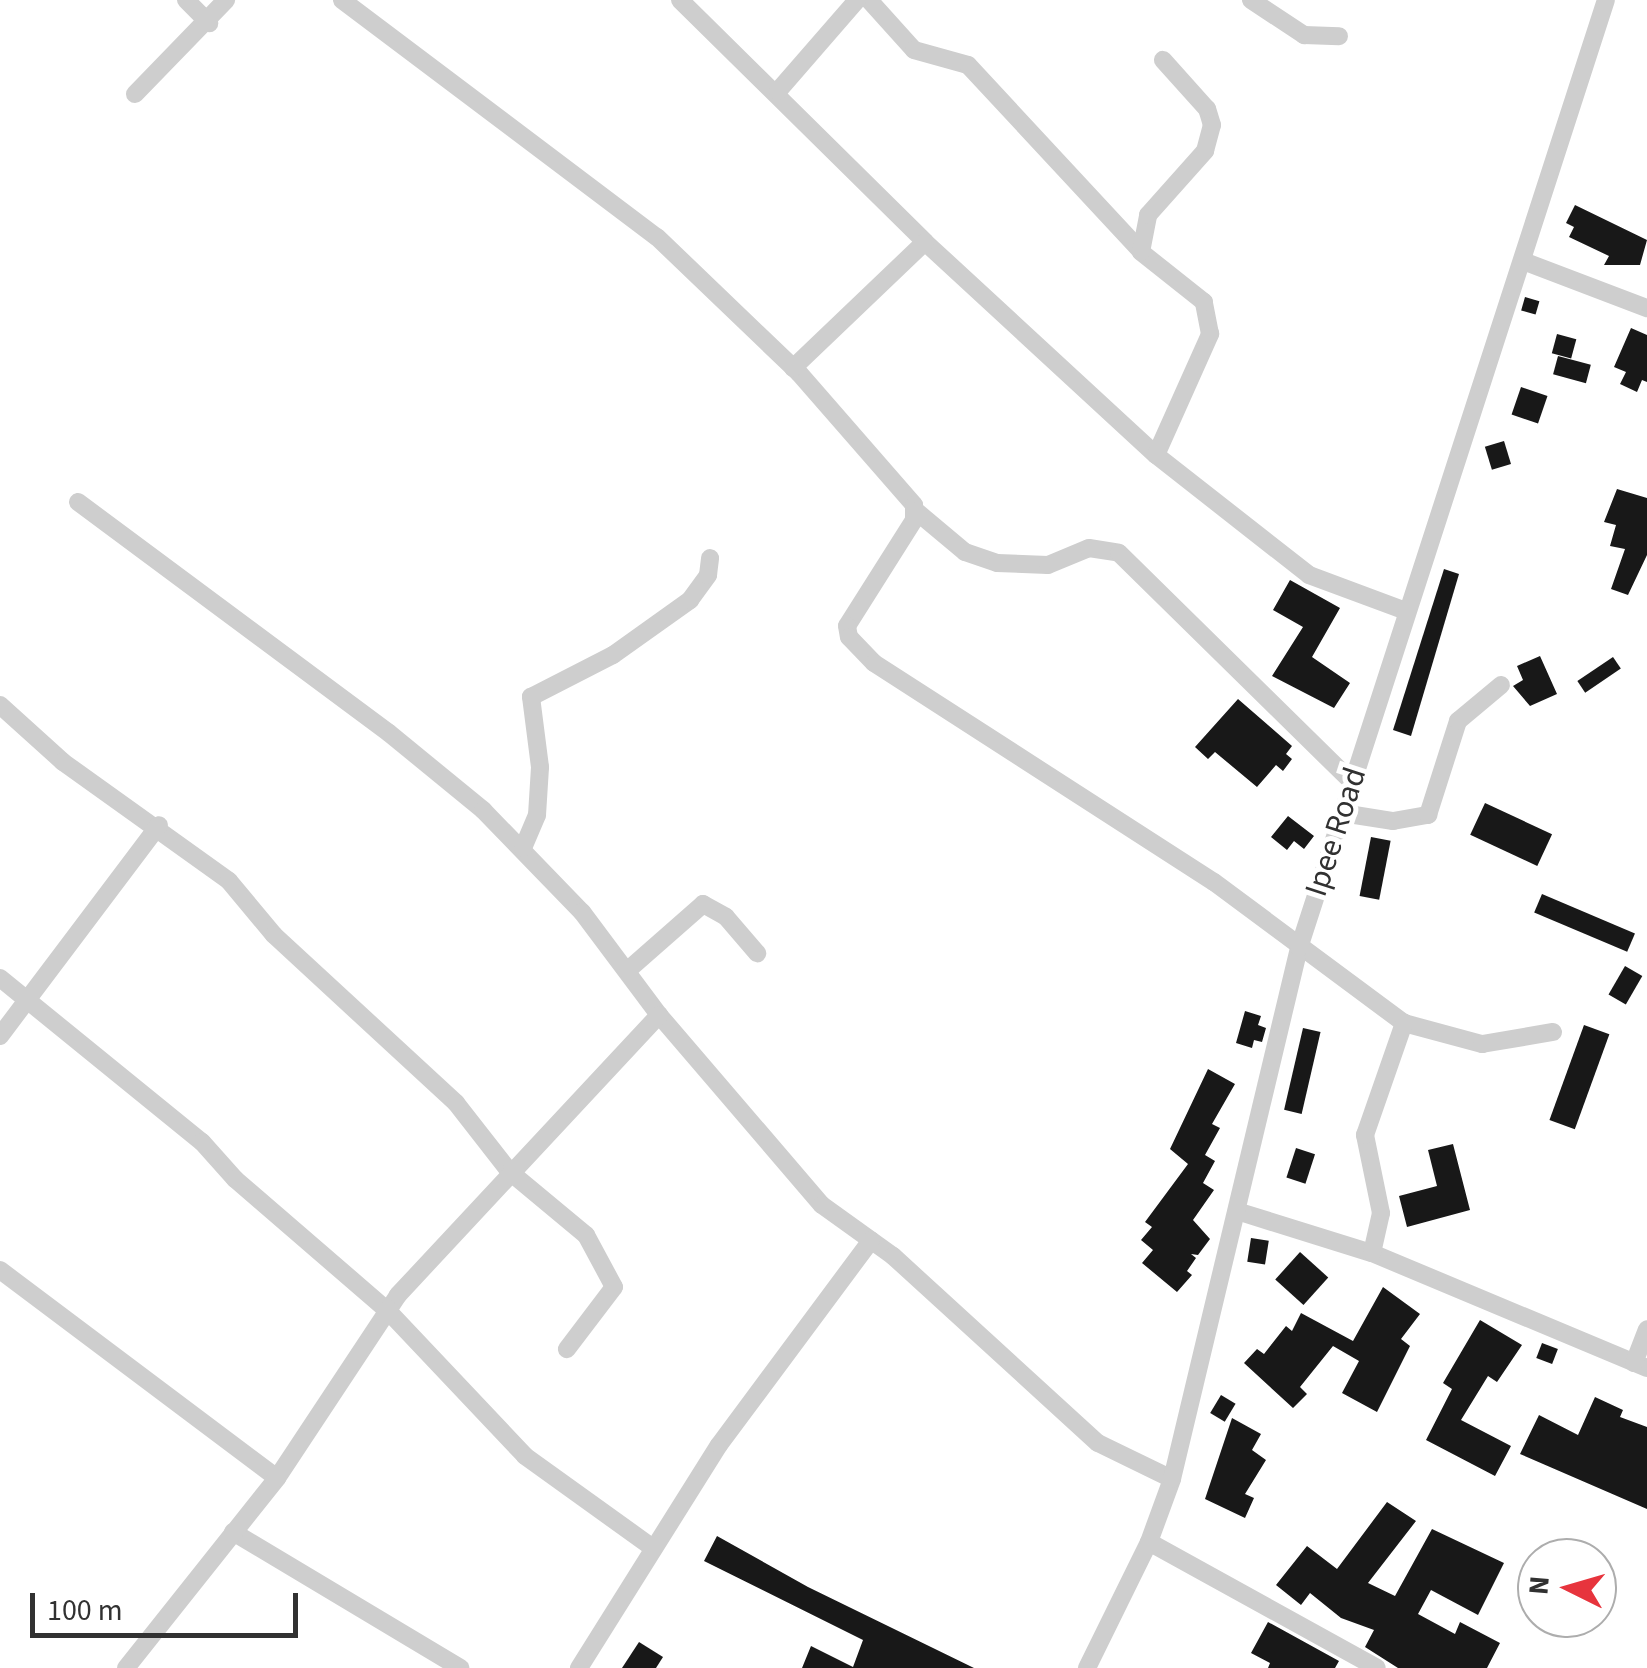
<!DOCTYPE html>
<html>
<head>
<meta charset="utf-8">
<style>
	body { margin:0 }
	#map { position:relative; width:1647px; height:1668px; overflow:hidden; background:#fff; font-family:"Source Sans 3",sans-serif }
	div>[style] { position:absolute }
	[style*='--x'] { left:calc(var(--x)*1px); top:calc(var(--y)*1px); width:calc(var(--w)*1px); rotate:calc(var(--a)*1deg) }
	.building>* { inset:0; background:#181818; transform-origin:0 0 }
	.minor>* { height:18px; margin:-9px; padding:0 9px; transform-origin:9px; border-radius:9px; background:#cecece }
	span { translate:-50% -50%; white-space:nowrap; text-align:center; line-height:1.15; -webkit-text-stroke:10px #fff; paint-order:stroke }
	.street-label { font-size:32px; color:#313131 }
	.north { position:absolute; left:1517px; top:1538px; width:100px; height:100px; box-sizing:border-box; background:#fff; border:2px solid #adadad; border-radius:50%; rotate:275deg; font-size:28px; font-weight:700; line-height:40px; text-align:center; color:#313131 }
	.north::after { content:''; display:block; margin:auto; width:35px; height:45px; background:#e7343d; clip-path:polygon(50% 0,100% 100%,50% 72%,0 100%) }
	.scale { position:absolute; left:30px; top:1593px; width:268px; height:45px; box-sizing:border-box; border:5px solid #313131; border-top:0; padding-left:12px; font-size:30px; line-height:35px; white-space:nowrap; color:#313131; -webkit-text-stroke:8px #fff; paint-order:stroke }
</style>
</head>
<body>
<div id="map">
	<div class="building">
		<i style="clip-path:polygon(1575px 205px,1647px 240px,1640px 265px,1604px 265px,1609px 256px,1569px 237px,1574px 227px,1566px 223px)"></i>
		<i style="left:1525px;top:297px;width:15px;height:14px;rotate:16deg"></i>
		<i style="clip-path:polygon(1631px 328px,1647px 335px,1647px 382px,1642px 380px,1637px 392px,1620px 384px,1626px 372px,1614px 367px)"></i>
		<i style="left:1557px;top:334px;width:20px;height:20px;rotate:15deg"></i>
		<i style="left:1558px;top:356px;width:34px;height:19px;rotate:15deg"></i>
		<i style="left:1521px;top:387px;width:28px;height:29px;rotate:19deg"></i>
		<i style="left:1504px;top:441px;width:24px;height:20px;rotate:73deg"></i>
		<i style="clip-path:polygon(1617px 489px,1647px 498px,1647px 555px,1628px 595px,1611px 589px,1625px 549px,1610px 546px,1616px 525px,1604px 522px)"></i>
		<i style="clip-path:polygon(1444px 569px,1459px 574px,1411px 736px,1393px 730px)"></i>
		<i style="clip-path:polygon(1290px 580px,1340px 608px,1312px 657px,1350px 683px,1334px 708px,1272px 676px,1303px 627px,1273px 610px)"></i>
		<i style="clip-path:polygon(1540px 656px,1557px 694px,1530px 706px,1513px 686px,1523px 680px,1517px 666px)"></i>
		<i style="left:1613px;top:657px;width:14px;height:43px;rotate:56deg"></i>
		<i style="clip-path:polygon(1238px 699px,1292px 746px,1286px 754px,1292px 759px,1283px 771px,1276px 765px,1257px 787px,1215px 752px,1208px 759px,1195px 747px)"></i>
		<i style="left:1485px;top:803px;width:74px;height:35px;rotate:25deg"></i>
		<i style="clip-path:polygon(1288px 816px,1314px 836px,1304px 849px,1294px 841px,1287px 850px,1271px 837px)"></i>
		<i style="left:1371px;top:837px;width:20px;height:60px;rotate:11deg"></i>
		<i style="left:1542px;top:894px;width:101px;height:20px;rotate:23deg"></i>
		<i style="left:1625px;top:966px;width:20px;height:33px;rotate:30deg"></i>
		<i style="clip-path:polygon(1245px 1011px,1261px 1016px,1258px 1025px,1266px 1028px,1262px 1042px,1254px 1040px,1252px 1048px,1236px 1043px)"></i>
		<i style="left:1584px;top:1025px;width:27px;height:101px;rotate:20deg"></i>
		<i style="left:1303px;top:1028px;width:18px;height:84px;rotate:13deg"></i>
		<i style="clip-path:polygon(1208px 1069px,1235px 1084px,1212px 1124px,1220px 1128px,1205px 1155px,1215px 1161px,1203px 1183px,1214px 1190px,1193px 1220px,1210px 1239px,1198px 1255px,1191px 1254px,1196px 1258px,1187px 1271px,1192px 1275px,1177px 1292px,1142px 1263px,1153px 1250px,1141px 1240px,1152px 1227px,1145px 1222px,1188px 1164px,1170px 1149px)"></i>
		<i style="clip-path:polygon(1453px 1144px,1470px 1210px,1407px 1227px,1399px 1196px,1437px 1186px,1428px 1150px)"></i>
		<i style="left:1296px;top:1148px;width:20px;height:31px;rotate:18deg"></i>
		<i style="left:1251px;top:1238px;width:18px;height:24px;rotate:9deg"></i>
		<i style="left:1300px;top:1252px;width:38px;height:37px;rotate:42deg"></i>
		<i style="clip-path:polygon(1383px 1287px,1420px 1314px,1401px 1339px,1410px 1346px,1377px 1412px,1342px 1393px,1359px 1361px,1333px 1346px,1300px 1387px,1307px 1394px,1293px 1408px,1244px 1363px,1257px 1349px,1264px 1354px,1286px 1326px,1292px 1331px,1301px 1313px,1353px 1341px)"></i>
		<i style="clip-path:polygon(1480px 1320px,1522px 1345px,1497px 1382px,1488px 1376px,1461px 1420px,1511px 1446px,1495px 1476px,1426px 1440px,1452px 1389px,1443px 1383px)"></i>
		<i style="left:1542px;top:1343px;width:17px;height:16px;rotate:21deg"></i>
		<i style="left:1221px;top:1395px;width:17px;height:21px;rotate:31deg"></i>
		<i style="clip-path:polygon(1595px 1397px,1623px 1410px,1620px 1417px,1647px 1427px,1647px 1509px,1520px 1454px,1539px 1415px,1578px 1435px)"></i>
		<i style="clip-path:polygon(1232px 1418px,1261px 1434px,1252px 1450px,1266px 1460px,1245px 1494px,1254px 1498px,1245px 1518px,1205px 1499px)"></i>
		<i style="clip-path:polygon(1387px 1502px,1416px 1521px,1368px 1583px,1395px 1596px,1432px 1529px,1504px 1563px,1478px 1615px,1431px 1590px,1418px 1614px,1455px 1634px,1460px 1622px,1500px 1643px,1487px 1668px,1398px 1668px,1365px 1647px,1374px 1630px,1341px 1618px,1310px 1593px,1301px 1605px,1276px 1585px,1307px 1546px,1337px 1569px)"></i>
		<i style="clip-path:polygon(717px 1536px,808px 1587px,974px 1668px,802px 1668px,811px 1646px,853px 1667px,863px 1640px,704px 1561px)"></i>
		<i style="clip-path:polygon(1268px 1622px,1339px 1661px,1335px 1668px,1268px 1668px,1270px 1663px,1251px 1653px)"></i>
		<i style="clip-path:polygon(639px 1642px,663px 1657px,656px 1668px,622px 1668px)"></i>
	</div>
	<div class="minor">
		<i style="--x:186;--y:0;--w:33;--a:45"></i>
		<i style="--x:342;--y:0;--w:394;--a:37"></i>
		<i style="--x:657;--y:237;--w:197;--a:43.8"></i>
		<i style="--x:799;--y:373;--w:175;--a:48.9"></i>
		<i style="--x:914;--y:505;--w:15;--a:90"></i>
		<i style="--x:914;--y:520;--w:125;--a:122.3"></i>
		<i style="--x:847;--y:626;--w:11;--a:80"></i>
		<i style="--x:849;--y:637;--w:36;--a:46"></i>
		<i style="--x:874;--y:663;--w:404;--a:32.8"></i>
		<i style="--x:1214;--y:882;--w:237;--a:36.6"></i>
		<i style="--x:1404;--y:1023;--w:81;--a:15.1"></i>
		<i style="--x:1482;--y:1044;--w:72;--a:-9.6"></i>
		<i style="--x:680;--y:0;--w:344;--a:44.6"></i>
		<i style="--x:925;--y:242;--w:314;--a:42.7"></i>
		<i style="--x:1156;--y:455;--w:194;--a:38.1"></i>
		<i style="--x:1309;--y:575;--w:103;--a:20.4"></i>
		<i style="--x:869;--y:0;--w:67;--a:48"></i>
		<i style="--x:914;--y:50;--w:56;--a:15.5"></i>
		<i style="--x:968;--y:65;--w:254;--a:47.1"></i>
		<i style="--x:1251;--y:0;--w:64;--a:33.4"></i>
		<i style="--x:1304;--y:35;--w:35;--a:2"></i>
		<i style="--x:778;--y:91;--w:121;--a:-49"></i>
		<i style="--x:135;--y:94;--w:131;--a:-45.9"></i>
		<i style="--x:1523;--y:261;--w:133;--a:20.8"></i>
		<i style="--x:793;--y:368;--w:182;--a:-43.7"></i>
		<i style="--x:1156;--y:455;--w:133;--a:-65.9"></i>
		<i style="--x:1210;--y:334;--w:33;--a:-101"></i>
		<i style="--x:1204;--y:302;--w:80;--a:-141.6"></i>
		<i style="--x:1141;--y:252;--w:38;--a:-79"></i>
		<i style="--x:1148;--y:215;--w:86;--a:-48.3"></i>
		<i style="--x:1205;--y:151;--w:27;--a:-75"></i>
		<i style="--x:1212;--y:125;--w:17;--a:-107"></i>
		<i style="--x:1207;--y:109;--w:66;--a:-131.9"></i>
		<i style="--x:78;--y:502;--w:387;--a:36.6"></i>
		<i style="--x:389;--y:733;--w:122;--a:39.3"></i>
		<i style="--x:483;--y:810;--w:142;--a:45.9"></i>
		<i style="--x:582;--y:912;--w:129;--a:53.2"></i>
		<i style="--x:659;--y:1015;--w:250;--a:49.4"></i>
		<i style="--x:822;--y:1205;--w:87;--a:35.7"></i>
		<i style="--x:893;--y:1256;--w:277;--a:42.4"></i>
		<i style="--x:1098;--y:1443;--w:82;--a:25.9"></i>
		<i style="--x:916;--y:511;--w:64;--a:39.9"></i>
		<i style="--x:965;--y:552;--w:34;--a:19"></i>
		<i style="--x:997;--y:563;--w:51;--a:2.2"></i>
		<i style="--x:1048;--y:565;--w:44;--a:-22.5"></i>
		<i style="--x:1089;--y:548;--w:30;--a:9"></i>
		<i style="--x:1119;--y:553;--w:327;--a:44.5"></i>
		<i style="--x:0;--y:705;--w:85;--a:42.1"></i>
		<i style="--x:63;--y:762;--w:204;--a:35.6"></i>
		<i style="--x:229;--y:881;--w:70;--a:50.2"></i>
		<i style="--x:274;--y:935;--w:248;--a:42.7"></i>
		<i style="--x:456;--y:1103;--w:88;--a:52"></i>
		<i style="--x:510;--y:1172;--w:99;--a:39.7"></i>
		<i style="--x:586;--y:1235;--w:59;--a:61.7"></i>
		<i style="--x:614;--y:1287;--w:78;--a:127.2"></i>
		<i style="--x:1342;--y:813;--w:52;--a:8.9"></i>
		<i style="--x:1393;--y:821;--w:36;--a:-10"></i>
		<i style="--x:1428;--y:815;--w:99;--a:-72.3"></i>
		<i style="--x:1458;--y:721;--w:56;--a:-39.9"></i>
		<i style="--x:523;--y:848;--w:36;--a:-67"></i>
		<i style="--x:537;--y:815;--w:48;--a:-86.4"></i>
		<i style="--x:540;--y:767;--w:71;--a:-97.3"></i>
		<i style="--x:531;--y:697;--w:92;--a:-27.1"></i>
		<i style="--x:613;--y:655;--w:95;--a:-35.5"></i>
		<i style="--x:690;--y:600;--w:31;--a:-54"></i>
		<i style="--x:708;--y:575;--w:17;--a:-83"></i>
		<i style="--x:628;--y:970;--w:100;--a:-41.3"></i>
		<i style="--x:703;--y:904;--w:26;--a:29"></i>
		<i style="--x:726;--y:917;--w:48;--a:49.3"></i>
		<i style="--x:0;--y:978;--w:260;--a:39.1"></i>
		<i style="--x:202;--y:1142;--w:50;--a:48.3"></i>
		<i style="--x:235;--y:1179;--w:205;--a:40.8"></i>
		<i style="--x:390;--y:1313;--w:197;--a:46.6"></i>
		<i style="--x:525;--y:1456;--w:158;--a:35.7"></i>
		<i style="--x:0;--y:1036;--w:264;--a:-53"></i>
		<i style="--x:1240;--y:1212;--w:138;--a:17.3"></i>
		<i style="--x:1372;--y:1253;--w:298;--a:22.7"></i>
		<i style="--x:1372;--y:1253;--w:41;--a:-77.3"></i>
		<i style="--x:1381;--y:1213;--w:80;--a:-101.6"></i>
		<i style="--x:1365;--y:1135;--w:119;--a:-70.8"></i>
		<i style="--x:0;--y:1270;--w:346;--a:36.9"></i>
		<i style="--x:1634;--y:1363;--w:36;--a:-69"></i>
		<i style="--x:233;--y:1532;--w:265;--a:30.9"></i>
		<i style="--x:1149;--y:1542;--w:260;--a:28.9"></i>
		<i style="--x:126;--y:1668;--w:243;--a:-51.5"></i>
		<i style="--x:277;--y:1478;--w:219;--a:-56.5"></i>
		<i style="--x:398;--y:1295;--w:383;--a:-47"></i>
		<i style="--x:579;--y:1668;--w:263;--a:-57.9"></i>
		<i style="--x:719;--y:1445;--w:255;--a:-53.4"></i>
		<i style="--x:1087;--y:1668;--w:140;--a:-63.8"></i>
		<i style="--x:1149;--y:1542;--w:67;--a:-69.9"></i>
		<i style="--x:1172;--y:1479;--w:546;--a:-76.55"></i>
		<i style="--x:1299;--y:948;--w:996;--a:-72.06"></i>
	</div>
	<div class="street-label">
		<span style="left:1336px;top:832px;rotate:-72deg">Ipee Road</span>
	</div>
	<div class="north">N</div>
	<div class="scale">100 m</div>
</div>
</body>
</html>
